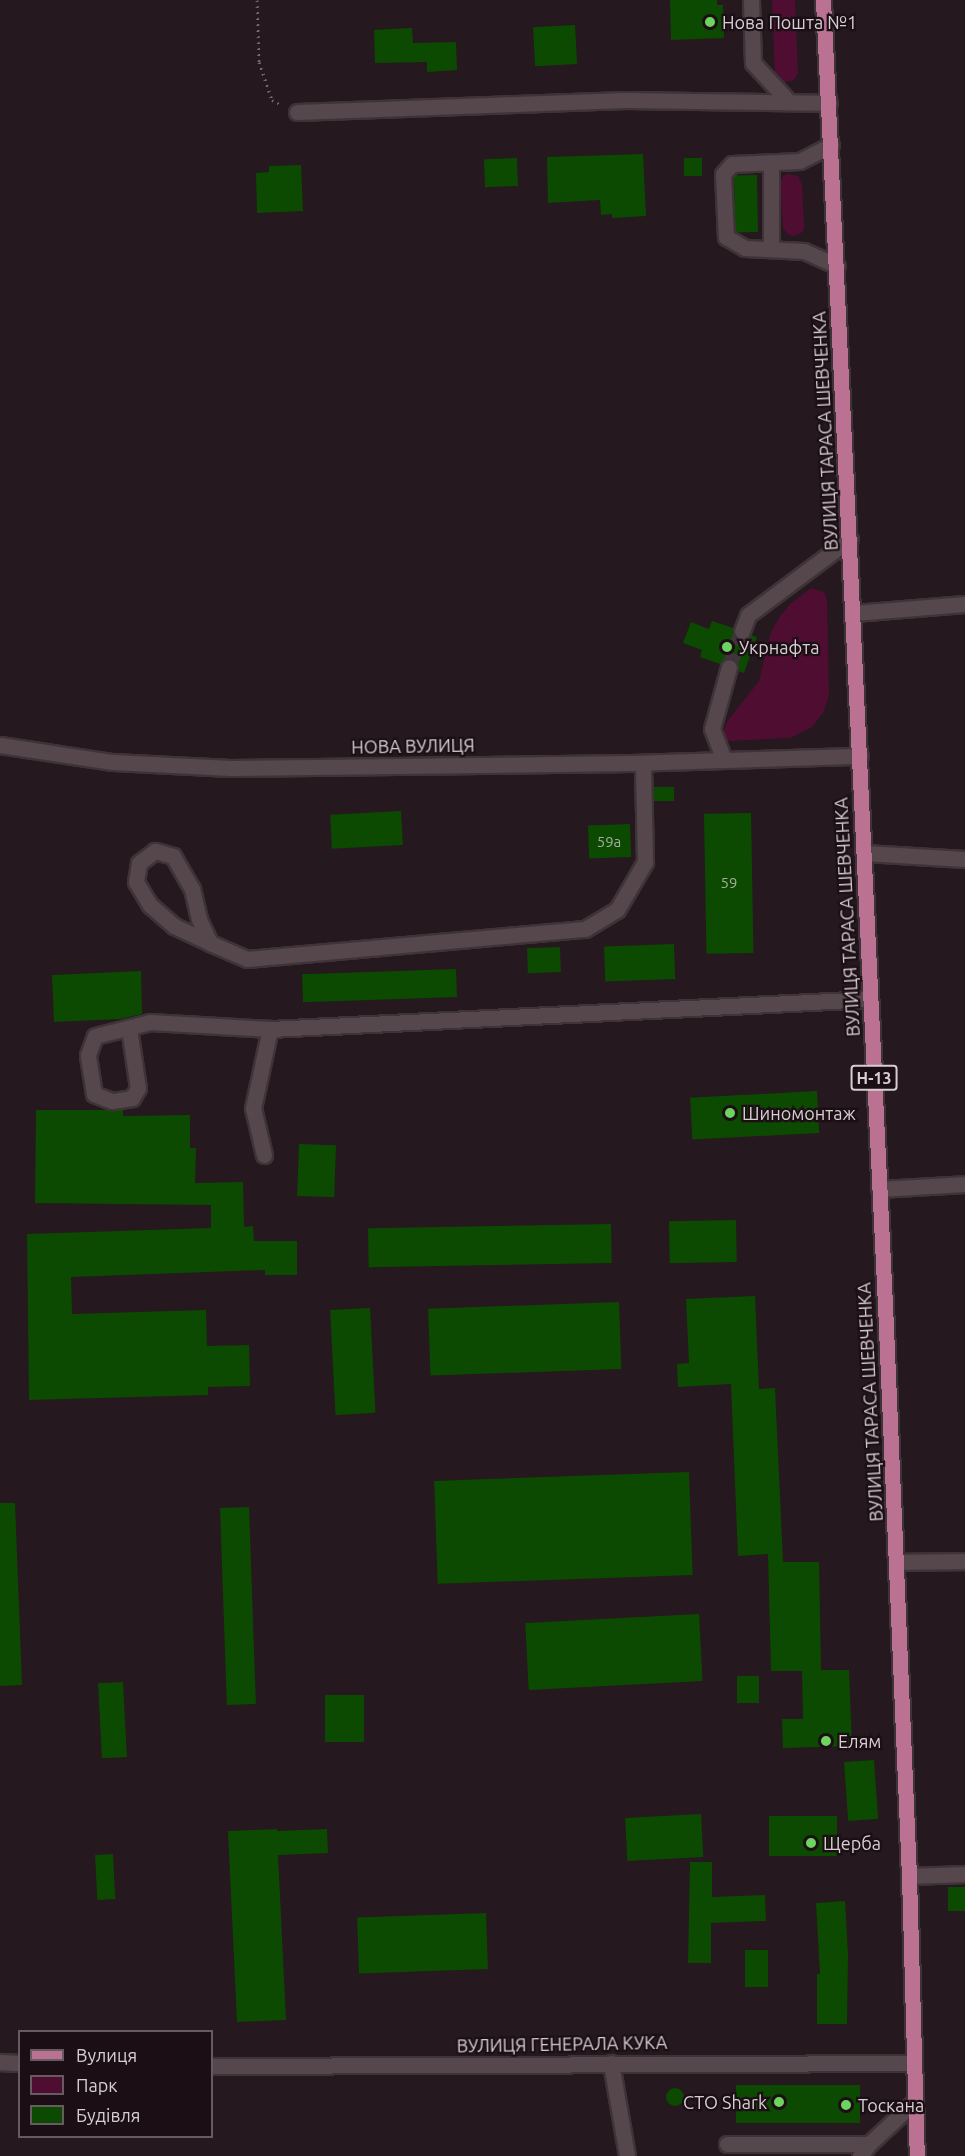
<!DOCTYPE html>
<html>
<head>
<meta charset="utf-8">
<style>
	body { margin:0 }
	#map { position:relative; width:965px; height:2156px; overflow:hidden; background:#25181e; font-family:Ubuntu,sans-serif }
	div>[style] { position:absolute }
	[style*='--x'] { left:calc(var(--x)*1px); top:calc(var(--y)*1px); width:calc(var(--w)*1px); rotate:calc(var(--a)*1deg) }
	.green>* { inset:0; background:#500d32 }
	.building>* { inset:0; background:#0c4a01; transform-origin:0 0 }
	.round { border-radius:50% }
	.minor-tunnel>* { height:15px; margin-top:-7.5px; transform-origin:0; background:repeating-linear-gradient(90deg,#403339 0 15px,transparent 0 23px) }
	.path>* { height:3px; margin-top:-1.5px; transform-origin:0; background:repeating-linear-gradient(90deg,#72676c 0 1.5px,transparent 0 6px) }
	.roads { filter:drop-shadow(2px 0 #3e3438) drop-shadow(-2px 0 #3e3438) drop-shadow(0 2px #3e3438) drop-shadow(0 -2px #3e3438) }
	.minor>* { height:15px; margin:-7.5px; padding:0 7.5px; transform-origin:7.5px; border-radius:7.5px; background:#56474d }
	.major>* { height:15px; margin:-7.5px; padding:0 7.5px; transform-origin:7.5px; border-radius:7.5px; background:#ba7192 }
	.dots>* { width:16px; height:16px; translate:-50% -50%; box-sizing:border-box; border:3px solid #1b0f15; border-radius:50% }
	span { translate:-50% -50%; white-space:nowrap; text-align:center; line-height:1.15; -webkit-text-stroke:4.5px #1b0f15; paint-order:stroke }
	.number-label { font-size:15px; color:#a4ad9e }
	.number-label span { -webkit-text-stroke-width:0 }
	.shield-label span { padding:2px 4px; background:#1b0f15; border:2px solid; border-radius:4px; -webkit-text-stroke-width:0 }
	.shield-label { font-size:16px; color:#d7ced2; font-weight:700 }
	.poi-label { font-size:18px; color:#d7ced2 }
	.left { translate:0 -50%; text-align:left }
	.right { translate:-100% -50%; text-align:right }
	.street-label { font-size:18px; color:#d7ced2 }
	.legend { position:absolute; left:18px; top:2030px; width:195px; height:108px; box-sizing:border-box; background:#1b0f15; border:2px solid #665b61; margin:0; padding:8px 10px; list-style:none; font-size:18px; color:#d7ced2 }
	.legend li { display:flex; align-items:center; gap:12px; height:30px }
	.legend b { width:30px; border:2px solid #665b61 }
</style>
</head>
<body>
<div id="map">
	<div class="green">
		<i style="clip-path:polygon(772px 0,795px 0,798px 74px,793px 81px,781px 82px,775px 75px)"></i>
		<i style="clip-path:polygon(788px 174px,798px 176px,802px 185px,804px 227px,803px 232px,794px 236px,789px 235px,783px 229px,780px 183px,783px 176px)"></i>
		<i style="clip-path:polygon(811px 588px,824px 592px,827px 600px,829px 695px,823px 713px,812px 727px,790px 738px,727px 741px,723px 735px,726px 723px,759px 681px,771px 632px,779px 618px,790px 604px)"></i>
	</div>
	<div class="building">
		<i style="clip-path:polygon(670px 0,717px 0,717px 5px,723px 5px,724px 38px,671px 40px)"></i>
		<i style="left:575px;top:25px;width:39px;height:42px;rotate:87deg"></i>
		<i style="clip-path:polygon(412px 28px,413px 43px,456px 42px,457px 70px,427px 72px,427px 62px,375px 63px,374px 30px)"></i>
		<i style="clip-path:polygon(643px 154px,646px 216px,612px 218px,612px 214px,601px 215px,600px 200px,548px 203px,547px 157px)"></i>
		<i style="left:517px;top:158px;width:28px;height:33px;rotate:88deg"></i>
		<i style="left:684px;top:158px;width:18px;height:18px"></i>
		<i style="clip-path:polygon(301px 165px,303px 211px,257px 213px,256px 173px,269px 172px,269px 166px)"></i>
		<i style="left:757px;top:175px;width:57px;height:23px;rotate:89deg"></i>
		<i style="clip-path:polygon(712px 621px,733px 628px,734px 637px,739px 640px,748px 639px,751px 635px,757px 637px,744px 673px,738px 671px,738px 664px,732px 658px,726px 658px,720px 664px,700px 657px,702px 650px,683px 643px,691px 622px,709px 629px)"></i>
		<i style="left:674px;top:787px;width:14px;height:20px;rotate:90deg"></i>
		<i style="left:401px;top:811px;width:34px;height:71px;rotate:87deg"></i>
		<i style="left:751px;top:813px;width:140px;height:47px;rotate:89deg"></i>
		<i style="left:630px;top:824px;width:33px;height:42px;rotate:88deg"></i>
		<i style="left:674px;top:944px;width:35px;height:70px;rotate:88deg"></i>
		<i style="left:560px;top:947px;width:25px;height:33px;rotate:88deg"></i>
		<i style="left:456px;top:969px;width:28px;height:154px;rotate:88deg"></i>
		<i style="clip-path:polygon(141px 971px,142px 1014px,120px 1019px,54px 1022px,52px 975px)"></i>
		<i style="left:817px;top:1091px;width:42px;height:127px;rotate:87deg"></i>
		<i style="clip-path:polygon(36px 1110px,123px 1110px,123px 1116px,190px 1115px,190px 1148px,196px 1148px,195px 1183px,243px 1182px,244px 1227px,253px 1226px,254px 1241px,297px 1241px,297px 1275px,265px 1275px,265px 1270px,71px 1277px,72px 1314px,206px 1310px,207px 1346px,249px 1345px,250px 1386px,208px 1387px,208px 1395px,29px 1400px,27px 1234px,211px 1228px,211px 1205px,35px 1203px)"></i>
		<i style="left:299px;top:1144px;width:37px;height:52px;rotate:2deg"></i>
		<i style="left:736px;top:1220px;width:42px;height:67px;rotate:89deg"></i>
		<i style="left:611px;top:1224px;width:39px;height:243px;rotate:89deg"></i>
		<i style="clip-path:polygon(755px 1296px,759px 1389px,775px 1388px,783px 1562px,819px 1562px,821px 1670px,849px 1670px,852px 1746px,783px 1748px,782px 1719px,803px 1719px,802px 1671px,771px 1671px,768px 1554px,738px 1556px,731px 1384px,678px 1387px,677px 1364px,689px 1363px,686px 1299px)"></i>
		<i style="left:619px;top:1302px;width:67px;height:191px;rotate:88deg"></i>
		<i style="left:370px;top:1308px;width:105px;height:40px;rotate:87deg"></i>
		<i style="left:689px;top:1472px;width:103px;height:255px;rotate:88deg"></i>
		<i style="clip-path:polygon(0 1503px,15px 1503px,22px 1685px,0 1686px)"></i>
		<i style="left:249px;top:1507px;width:197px;height:29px;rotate:88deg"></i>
		<i style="left:699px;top:1614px;width:67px;height:174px;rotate:87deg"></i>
		<i style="left:759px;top:1676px;width:27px;height:22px;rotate:90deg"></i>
		<i style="left:123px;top:1682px;width:75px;height:25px;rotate:87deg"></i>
		<i style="left:325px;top:1695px;width:39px;height:47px"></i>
		<i style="left:874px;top:1760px;width:59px;height:30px;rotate:86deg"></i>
		<i style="left:701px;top:1814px;width:43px;height:76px;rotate:87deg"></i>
		<i style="left:837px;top:1816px;width:40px;height:68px;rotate:90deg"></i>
		<i style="clip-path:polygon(277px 1829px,277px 1831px,327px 1829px,328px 1853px,278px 1855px,286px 2020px,237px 2022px,228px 1831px)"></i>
		<i style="left:113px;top:1854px;width:45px;height:18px;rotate:87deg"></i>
		<i style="clip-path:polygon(690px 1862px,712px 1862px,712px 1897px,765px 1895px,766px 1921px,711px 1923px,711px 1963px,688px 1963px)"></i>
		<i style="left:965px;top:1887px;width:24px;height:17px;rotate:90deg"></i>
		<i style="clip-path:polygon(845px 1901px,848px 1955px,847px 2024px,817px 2024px,817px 1974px,820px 1974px,816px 1903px)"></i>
		<i style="left:486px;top:1913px;width:56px;height:129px;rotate:88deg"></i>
		<i style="left:745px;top:1950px;width:23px;height:37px"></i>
		<i style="left:860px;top:2085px;width:38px;height:124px;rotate:90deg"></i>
		<i class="round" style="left:666px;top:2088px;width:18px;height:18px"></i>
	</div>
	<div class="minor-tunnel">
		<i style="--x:729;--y:667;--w:38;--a:-70"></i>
	</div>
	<div class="path">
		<i style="--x:257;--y:0;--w:62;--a:88.2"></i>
		<i style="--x:259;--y:62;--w:40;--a:71.1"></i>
		<i style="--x:272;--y:100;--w:11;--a:27"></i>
	</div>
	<div class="roads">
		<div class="minor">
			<i style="--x:751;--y:0;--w:63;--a:88.2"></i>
			<i style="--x:753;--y:63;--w:53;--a:47.3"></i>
			<i style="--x:297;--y:112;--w:328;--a:-2.1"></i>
			<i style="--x:625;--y:100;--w:204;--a:0.8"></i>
			<i style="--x:831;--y:145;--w:35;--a:153"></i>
			<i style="--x:800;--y:161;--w:68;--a:177.5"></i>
			<i style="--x:732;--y:164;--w:13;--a:132"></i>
			<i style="--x:723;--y:174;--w:63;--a:87.3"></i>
			<i style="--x:726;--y:237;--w:22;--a:30"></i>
			<i style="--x:745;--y:248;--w:59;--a:2.9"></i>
			<i style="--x:804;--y:251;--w:36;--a:24"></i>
			<i style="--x:771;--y:163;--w:86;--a:90"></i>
			<i style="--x:854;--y:613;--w:111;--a:-4.6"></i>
			<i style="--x:742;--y:631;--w:17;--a:-69"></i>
			<i style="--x:748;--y:615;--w:127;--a:-36.7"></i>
			<i style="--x:0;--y:745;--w:114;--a:8.6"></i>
			<i style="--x:113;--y:762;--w:117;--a:2.9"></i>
			<i style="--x:230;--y:768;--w:401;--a:-0.7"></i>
			<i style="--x:631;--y:763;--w:229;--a:-1.8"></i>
			<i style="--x:724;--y:760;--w:33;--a:-111"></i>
			<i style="--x:712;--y:729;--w:64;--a:-74.7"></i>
			<i style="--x:864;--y:853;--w:101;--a:3.4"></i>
			<i style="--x:210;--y:943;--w:26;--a:-115"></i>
			<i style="--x:199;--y:919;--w:31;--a:-103"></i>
			<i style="--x:192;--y:889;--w:38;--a:-120"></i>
			<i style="--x:173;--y:856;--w:19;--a:-164"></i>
			<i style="--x:155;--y:851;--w:20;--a:143"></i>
			<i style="--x:139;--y:863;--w:19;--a:99"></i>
			<i style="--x:136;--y:882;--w:27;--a:59"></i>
			<i style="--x:150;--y:905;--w:32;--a:41"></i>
			<i style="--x:174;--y:926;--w:40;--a:25"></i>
			<i style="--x:210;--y:943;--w:40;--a:23.4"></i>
			<i style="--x:247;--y:959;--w:339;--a:-5.1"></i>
			<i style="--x:585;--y:929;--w:37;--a:-31"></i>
			<i style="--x:617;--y:910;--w:56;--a:-59.7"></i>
			<i style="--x:645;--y:862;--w:99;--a:-91.2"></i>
			<i style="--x:129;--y:1028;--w:61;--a:81.5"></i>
			<i style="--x:138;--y:1088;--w:12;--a:121"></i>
			<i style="--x:132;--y:1098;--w:20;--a:171"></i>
			<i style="--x:112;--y:1101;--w:19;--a:-159"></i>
			<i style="--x:94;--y:1094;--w:39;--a:-99"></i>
			<i style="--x:88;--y:1055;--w:20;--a:-70"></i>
			<i style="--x:95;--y:1036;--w:57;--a:-14.3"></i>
			<i style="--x:150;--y:1022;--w:120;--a:3.3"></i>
			<i style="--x:270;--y:1029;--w:601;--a:-2.86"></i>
			<i style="--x:264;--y:1155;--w:48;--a:-103.2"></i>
			<i style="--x:253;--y:1108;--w:81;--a:-77.9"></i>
			<i style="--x:879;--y:1189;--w:86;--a:-3.3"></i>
			<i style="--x:896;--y:1562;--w:69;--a:-0.8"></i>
			<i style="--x:909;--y:1876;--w:56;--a:-2"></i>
			<i style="--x:0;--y:2062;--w:20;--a:3"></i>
			<i style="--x:611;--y:2063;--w:94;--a:80.2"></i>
			<i style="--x:212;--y:2066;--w:702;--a:-0.24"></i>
			<i style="--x:727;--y:2144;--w:142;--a:0"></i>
			<i style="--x:860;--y:2156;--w:15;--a:-53"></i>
			<i style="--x:869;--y:2144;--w:62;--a:-43"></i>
		</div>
		<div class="major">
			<i style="--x:823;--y:0;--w:1305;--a:87.28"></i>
			<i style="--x:885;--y:1304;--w:573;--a:87.6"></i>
			<i style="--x:909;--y:1876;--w:280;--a:88.4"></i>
		</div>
	</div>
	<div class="dots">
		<i style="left:710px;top:22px;background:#6fd360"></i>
		<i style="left:727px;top:647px;background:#6fd360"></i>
		<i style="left:730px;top:1113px;background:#6fd360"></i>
		<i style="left:826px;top:1741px;background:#6fd360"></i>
		<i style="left:811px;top:1843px;background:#6fd360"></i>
		<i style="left:779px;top:2102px;background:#6fd360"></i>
		<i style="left:846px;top:2105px;background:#6fd360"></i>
	</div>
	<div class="number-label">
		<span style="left:609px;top:842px">59а</span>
		<span style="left:729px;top:883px">59</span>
	</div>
	<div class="shield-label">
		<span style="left:874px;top:1078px">Н-13</span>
	</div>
	<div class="poi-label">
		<span class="left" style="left:722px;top:22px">Нова Пошта №1</span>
		<span class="left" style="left:739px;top:647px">Укрнафта</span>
		<span class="left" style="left:742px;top:1113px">Шиномонтаж</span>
		<span class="left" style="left:838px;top:1741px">Елям</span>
		<span class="left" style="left:823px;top:1843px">Щерба</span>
		<span class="right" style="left:767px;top:2102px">СТО Shark</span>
		<span class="left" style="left:858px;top:2105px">Тоскана</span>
	</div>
	<div class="street-label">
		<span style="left:825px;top:431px;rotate:-93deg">ВУЛИЦЯ ТАРАСА ШЕВЧЕНКА</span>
		<span style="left:413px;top:746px;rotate:-1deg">НОВА ВУЛИЦЯ</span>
		<span style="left:847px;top:917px;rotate:-93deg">ВУЛИЦЯ ТАРАСА ШЕВЧЕНКА</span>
		<span style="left:870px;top:1402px;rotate:-93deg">ВУЛИЦЯ ТАРАСА ШЕВЧЕНКА</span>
		<span style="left:562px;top:2044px;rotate:-1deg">ВУЛИЦЯ ГЕНЕРАЛА КУКА</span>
	</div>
	<ul class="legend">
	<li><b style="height:8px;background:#ba7192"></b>Вулиця</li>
	<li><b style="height:16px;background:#500d32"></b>Парк</li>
	<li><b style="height:16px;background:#0c4a01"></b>Будівля</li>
	</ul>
</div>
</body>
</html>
